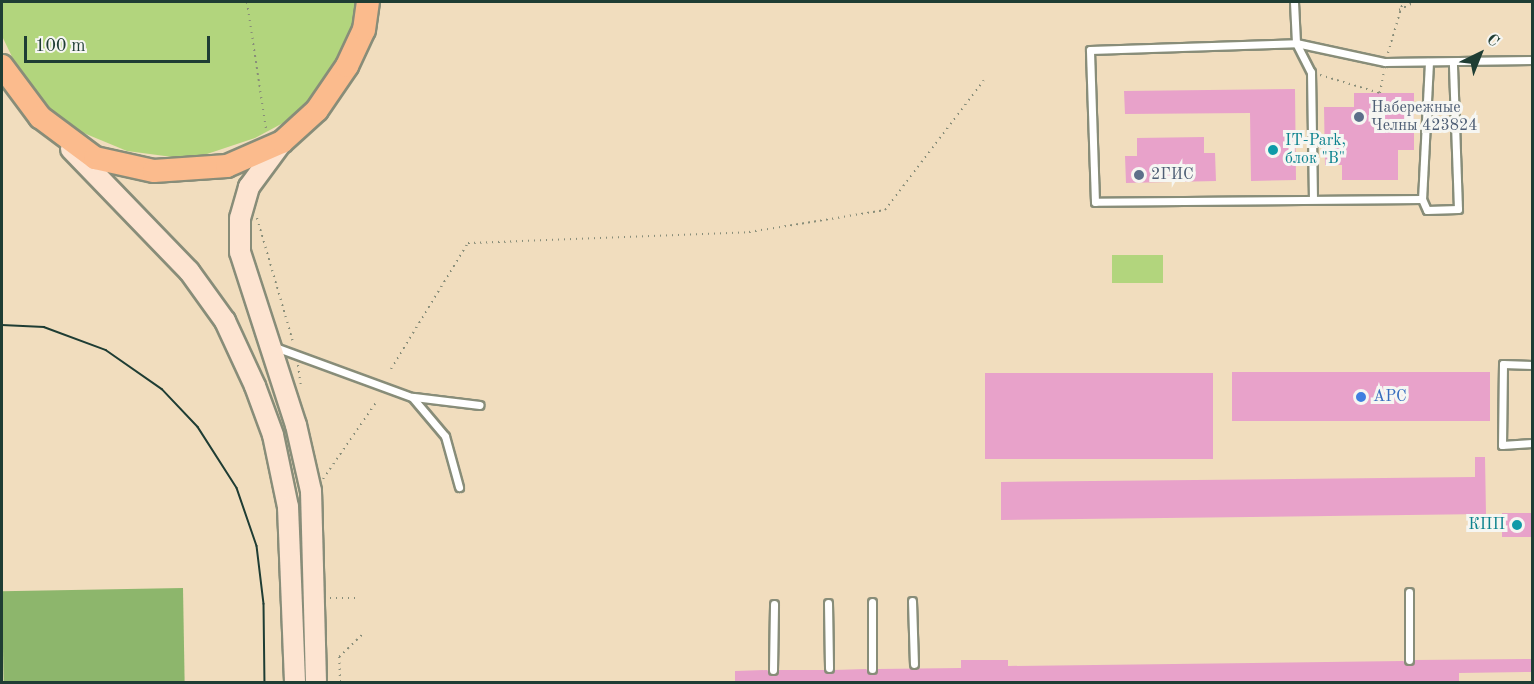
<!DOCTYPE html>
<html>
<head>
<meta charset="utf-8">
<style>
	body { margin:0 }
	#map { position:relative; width:1534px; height:684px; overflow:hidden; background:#f1ddbe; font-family:"Old Standard TT",serif }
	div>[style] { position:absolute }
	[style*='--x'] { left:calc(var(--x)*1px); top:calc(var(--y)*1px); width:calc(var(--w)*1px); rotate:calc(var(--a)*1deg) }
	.green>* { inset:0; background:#b2d57d; transform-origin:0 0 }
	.forest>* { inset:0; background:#8db66c; transform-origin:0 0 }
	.building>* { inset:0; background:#e8a2ca; transform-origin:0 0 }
	.path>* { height:2px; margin-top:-1px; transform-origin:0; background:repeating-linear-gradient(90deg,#888d79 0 1.5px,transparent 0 6px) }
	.roads { filter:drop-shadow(2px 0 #888d79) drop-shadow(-2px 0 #888d79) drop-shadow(0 2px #888d79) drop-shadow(0 -2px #888d79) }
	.lane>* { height:7px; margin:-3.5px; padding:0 3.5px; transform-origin:3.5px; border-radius:3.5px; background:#fff }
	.secondary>* { height:20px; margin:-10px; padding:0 10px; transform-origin:10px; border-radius:10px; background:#fde4d1 }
	.primary>* { height:22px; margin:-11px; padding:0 11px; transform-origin:11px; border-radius:11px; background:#fbbb8d }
	.tram>* { height:1.5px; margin:-0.75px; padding:0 0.75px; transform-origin:0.75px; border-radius:0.75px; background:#1f3d34 }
	.dots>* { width:16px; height:16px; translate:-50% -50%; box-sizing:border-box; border:3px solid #f6f6f2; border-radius:50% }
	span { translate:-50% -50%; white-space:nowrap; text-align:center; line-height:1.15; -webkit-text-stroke:6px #f6f6f2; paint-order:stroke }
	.service-label { font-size:16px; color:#4e5e75 }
	.left { translate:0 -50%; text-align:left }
	.culture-label { font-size:16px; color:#0d838f }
	.right { translate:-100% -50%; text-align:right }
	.shop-label { font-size:16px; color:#366cbe }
	.frame { position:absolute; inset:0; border:3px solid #1f3d34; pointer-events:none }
	.north { position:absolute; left:1450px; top:24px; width:60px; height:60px; -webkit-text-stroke:4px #f6f6f2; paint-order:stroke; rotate:43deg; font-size:16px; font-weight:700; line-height:24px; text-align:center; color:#1f3d34 }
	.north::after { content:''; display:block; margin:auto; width:21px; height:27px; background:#1f3d34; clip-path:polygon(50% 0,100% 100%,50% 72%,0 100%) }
	.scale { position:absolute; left:24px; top:36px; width:186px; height:27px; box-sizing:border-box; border:3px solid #1f3d34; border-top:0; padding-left:8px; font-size:18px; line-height:21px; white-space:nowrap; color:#1f3d34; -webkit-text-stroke:4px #f6f6f2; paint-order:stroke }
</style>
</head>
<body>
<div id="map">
	<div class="green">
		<i style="clip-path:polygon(2px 2px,362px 2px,356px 25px,327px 83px,307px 103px,283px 123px,255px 138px,204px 155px,180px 158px,127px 151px,74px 129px,53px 112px,15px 63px,2px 36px)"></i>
		<i style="left:1112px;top:255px;width:51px;height:28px"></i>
	</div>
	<div class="forest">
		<i style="left:183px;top:588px;width:94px;height:181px;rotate:89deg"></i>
	</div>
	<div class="building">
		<i style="clip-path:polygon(1295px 89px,1296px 180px,1251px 181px,1250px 113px,1125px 114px,1124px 91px)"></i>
		<i style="clip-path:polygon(1354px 93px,1414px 93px,1414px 150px,1398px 150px,1398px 180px,1342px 180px,1342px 165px,1325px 165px,1324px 107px,1354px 107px)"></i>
		<i style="clip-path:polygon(1204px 137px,1204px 153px,1215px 153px,1216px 181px,1126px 183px,1125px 156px,1137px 156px,1137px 138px)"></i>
		<i style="left:1232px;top:372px;width:258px;height:49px"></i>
		<i style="left:985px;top:373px;width:228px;height:86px"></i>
		<i style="clip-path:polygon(1475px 457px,1485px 457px,1486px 514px,1001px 520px,1001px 482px,1475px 477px)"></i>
		<i style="left:1502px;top:513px;width:31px;height:24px"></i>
		<i style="clip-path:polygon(1533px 659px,1533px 672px,1459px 673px,1459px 682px,735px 682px,735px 671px,767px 670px,774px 676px,779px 670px,824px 670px,829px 674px,834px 670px,866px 669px,873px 675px,878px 669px,961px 668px,961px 660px,1008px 660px,1008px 666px,1403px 661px,1410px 666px,1415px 660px)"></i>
	</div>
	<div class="path">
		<i style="--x:247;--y:2;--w:128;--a:81.5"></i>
		<i style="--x:1399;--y:10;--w:18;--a:-27"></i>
		<i style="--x:1388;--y:53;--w:53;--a:-73.6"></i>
		<i style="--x:1320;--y:75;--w:63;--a:16.7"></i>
		<i style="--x:1380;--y:93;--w:22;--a:-80"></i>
		<i style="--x:257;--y:218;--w:132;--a:73.8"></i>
		<i style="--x:298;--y:365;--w:21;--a:82"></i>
		<i style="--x:391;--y:369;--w:148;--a:-58.6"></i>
		<i style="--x:468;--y:243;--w:281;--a:-2.2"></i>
		<i style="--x:749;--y:232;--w:138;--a:-9.2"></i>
		<i style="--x:885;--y:210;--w:163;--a:-52.7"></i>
		<i style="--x:323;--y:479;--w:95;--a:-55.3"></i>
		<i style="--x:330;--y:598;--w:30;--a:0"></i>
		<i style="--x:340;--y:682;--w:25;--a:-92"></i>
		<i style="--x:339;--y:657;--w:32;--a:-44"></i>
	</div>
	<div class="roads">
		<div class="lane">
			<i style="--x:1294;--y:2;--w:41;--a:87.2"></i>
			<i style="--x:1296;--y:43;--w:33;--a:63"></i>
			<i style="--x:1311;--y:72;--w:126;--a:89.1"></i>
			<i style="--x:1429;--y:62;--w:137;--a:92.9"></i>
			<i style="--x:1422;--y:199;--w:327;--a:179.5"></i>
			<i style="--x:1095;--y:202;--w:152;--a:-91.9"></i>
			<i style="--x:1090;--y:50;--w:206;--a:-1.9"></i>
			<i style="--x:1296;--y:43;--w:91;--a:12.1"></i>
			<i style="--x:1385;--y:62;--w:147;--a:-0.8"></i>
			<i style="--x:1422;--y:199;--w:12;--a:66"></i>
			<i style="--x:1427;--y:210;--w:31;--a:-2"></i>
			<i style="--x:1458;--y:209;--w:146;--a:-92"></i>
			<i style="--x:275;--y:347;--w:146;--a:20.1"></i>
			<i style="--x:412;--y:397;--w:51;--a:49.8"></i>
			<i style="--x:445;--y:436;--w:53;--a:74.6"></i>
			<i style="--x:1532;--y:365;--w:29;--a:-178"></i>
			<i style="--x:1503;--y:364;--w:81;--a:90.7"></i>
			<i style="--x:1502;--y:445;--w:30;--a:-4"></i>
			<i style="--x:414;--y:397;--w:66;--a:6.9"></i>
			<i style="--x:912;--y:601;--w:63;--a:88.2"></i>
			<i style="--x:872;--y:602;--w:67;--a:90"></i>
			<i style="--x:828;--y:603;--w:65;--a:89.1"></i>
			<i style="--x:1409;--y:660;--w:68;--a:-90"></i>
			<i style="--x:773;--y:670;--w:66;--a:-89.1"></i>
		</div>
		<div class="secondary">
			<i style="--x:282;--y:142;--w:56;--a:126.3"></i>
			<i style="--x:249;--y:187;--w:32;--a:106"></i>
			<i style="--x:240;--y:218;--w:34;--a:90"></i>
			<i style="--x:240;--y:252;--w:182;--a:72.1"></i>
			<i style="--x:296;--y:425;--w:68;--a:77.2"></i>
			<i style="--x:311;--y:491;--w:191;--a:88.5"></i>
			<i style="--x:71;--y:149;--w:170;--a:46"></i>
			<i style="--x:189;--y:271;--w:62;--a:54.2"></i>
			<i style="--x:225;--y:321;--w:72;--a:65.2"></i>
			<i style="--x:255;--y:386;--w:52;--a:69.8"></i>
			<i style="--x:273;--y:435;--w:74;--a:78.2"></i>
			<i style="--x:288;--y:507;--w:175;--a:87.7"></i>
		</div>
		<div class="primary">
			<i style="--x:2;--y:66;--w:64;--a:53.3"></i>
			<i style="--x:40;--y:117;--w:69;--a:36.7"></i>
			<i style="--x:95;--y:158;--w:60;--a:12.4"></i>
			<i style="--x:154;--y:171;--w:73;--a:-3.9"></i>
			<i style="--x:227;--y:166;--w:60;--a:-23.6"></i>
			<i style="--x:282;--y:142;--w:47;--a:-42.4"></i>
			<i style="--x:317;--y:110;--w:53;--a:-55.7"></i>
			<i style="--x:347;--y:66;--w:40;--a:-65"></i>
			<i style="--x:364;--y:30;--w:28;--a:-82"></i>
		</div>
	</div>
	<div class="tram">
		<i style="--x:2;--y:325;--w:42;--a:2.7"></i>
		<i style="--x:44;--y:327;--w:66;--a:20.4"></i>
		<i style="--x:106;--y:350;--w:68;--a:34.9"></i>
		<i style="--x:162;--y:389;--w:52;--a:46.5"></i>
		<i style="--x:198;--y:427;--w:72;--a:57.4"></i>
		<i style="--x:237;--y:488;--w:61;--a:71"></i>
		<i style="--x:257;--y:546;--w:58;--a:83.1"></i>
		<i style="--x:264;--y:604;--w:78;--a:89.3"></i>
	</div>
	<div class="dots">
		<i style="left:1359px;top:117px;background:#5c6f8a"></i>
		<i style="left:1273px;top:150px;background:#0f9aa8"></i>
		<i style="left:1139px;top:175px;background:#5c6f8a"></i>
		<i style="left:1361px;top:397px;background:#3f7fe0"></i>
		<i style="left:1517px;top:525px;background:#0f9aa8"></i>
	</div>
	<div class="service-label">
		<span class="left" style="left:1371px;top:117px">Набережные<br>Челны 423824</span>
		<span class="left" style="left:1151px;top:175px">2ГИС</span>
	</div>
	<div class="culture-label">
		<span class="left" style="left:1285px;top:150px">IT-Park,<br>блок "В"</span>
		<span class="right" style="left:1505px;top:525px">КПП</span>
	</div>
	<div class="shop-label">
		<span class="left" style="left:1373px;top:397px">АРС</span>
	</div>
	<div class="frame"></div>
	<div class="north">С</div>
	<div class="scale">100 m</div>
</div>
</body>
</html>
